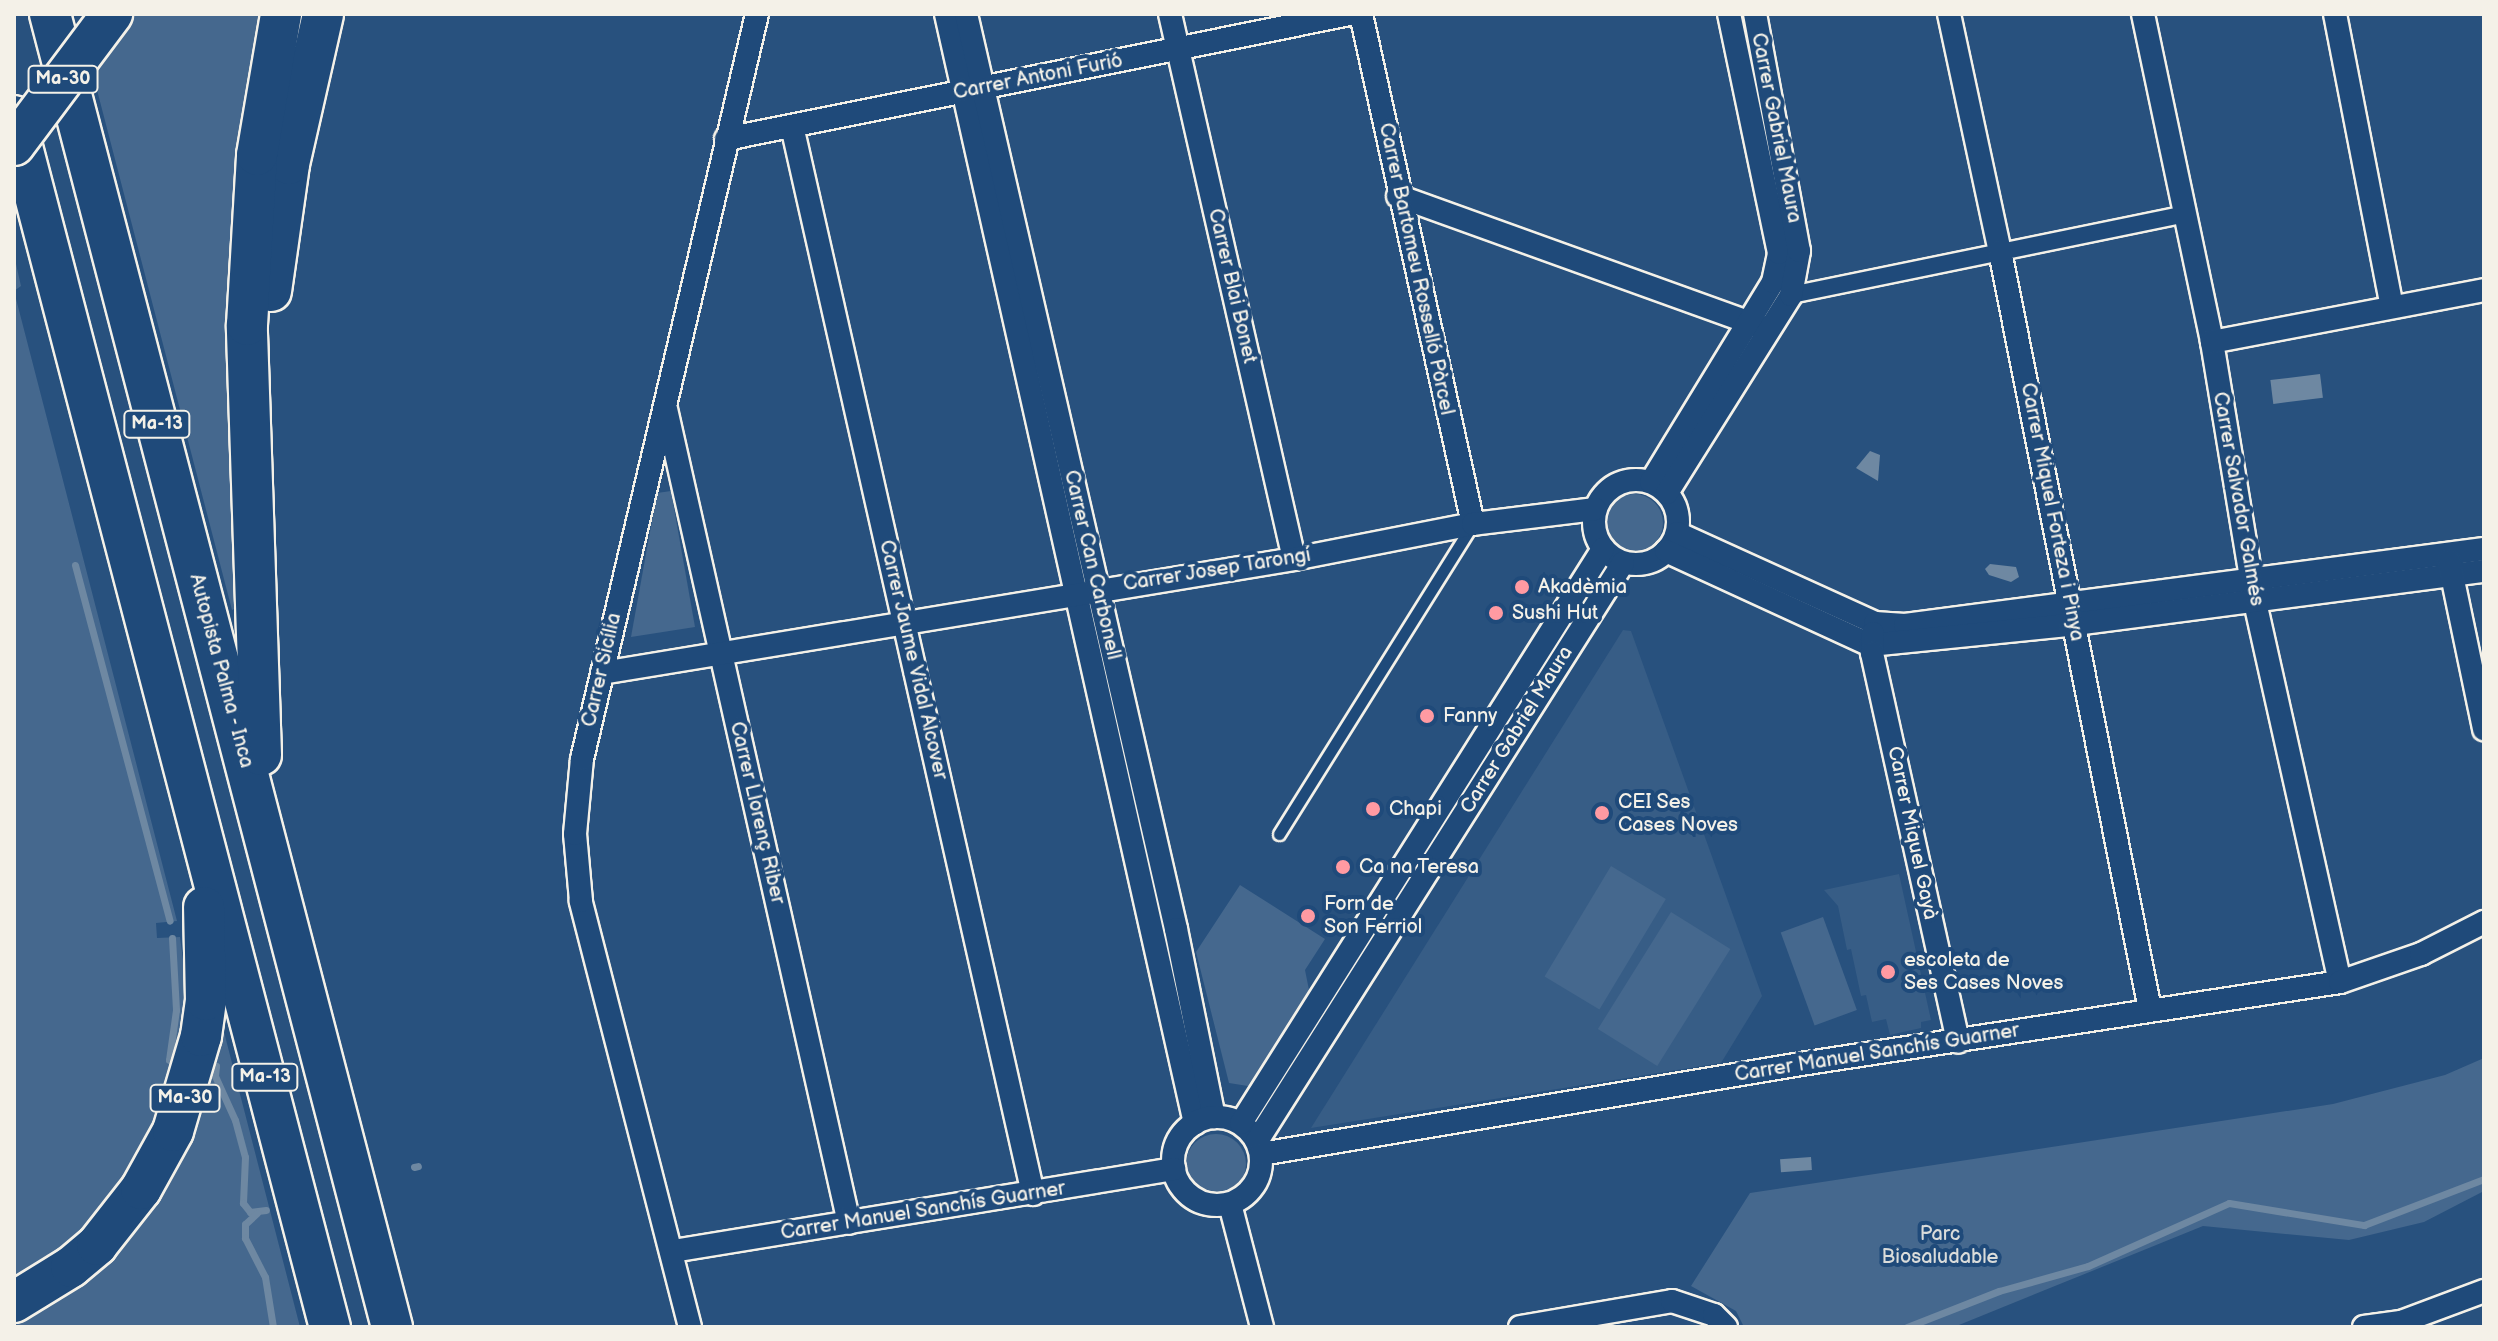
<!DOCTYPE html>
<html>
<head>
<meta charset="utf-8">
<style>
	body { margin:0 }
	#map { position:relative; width:2498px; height:1341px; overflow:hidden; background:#28517e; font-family:"Balsamiq Sans",sans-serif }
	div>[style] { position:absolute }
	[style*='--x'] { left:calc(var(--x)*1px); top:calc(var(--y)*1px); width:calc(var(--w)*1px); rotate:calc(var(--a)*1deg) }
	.built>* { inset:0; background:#375d86 }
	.green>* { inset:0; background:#45688e; transform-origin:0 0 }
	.round { border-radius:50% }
	.water>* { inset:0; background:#6e88a2; transform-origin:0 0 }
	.stream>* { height:7px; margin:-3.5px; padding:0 3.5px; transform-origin:3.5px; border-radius:3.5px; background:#6e88a2 }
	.roads { filter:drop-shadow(2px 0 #f4f1e8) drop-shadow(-2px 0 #f4f1e8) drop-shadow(0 2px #f4f1e8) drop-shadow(0 -2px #f4f1e8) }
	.service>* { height:11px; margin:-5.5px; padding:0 5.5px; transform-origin:5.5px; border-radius:5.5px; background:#1f4a7a }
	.pedestrian>* { height:16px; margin:-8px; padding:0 8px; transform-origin:8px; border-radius:8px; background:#1f4a7a }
	.minor>* { height:22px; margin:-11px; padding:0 11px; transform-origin:11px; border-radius:11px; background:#1f4a7a }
	.minor>.ring { margin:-11px; padding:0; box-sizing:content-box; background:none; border:22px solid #1f4a7a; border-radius:50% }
	.motorway>* { height:40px; margin:-20px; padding:0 20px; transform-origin:20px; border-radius:20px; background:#1f4a7a }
	.bridges { filter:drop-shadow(2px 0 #f4f1e8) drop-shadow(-2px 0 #f4f1e8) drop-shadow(0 2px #f4f1e8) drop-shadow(0 -2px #f4f1e8) }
	.motorway-bridge>* { height:40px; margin:-20px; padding:0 20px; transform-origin:20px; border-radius:20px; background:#1f4a7a }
	.dots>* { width:22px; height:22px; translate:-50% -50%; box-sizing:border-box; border:4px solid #1f4a7a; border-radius:50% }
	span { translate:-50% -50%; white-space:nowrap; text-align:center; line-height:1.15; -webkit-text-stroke:8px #1f4a7a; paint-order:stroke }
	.shield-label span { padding:2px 6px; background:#1f4a7a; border:2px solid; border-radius:6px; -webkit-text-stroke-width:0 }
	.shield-label { font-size:18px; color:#f4f1e8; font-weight:700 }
	.street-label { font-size:20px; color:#f4f1e8 }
	.poi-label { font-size:20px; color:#f4f1e8 }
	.left { translate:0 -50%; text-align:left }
	.park-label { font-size:20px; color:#dadcda }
	.frame { position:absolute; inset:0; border:16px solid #f4f1e8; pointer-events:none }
</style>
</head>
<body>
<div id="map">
	<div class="built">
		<i style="clip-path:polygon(1623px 630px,1631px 631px,1762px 996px,1721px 1063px,1311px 1128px)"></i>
		<i style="clip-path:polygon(1899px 874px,1931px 1020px,1921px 1022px,1921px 1028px,1890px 1035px,1886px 1019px,1872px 1022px,1866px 995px,1861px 996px,1851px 949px,1847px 950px,1838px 906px,1824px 890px)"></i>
	</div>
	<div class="green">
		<i style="clip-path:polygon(128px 14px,266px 14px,229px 297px,227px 403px,238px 607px,232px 610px,90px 63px)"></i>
		<i style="clip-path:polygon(14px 255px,21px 286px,14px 291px,177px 921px,156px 923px,157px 938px,180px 937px,187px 989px,183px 1036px,150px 1139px,98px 1221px,59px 1255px,14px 1282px)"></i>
		<i style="clip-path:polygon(671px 491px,695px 627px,631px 637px,657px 493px)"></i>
		<i class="round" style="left:1605px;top:494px;width:58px;height:58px"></i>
		<i style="left:1611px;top:866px;width:64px;height:129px;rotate:31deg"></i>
		<i style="clip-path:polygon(1240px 885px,1325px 939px,1305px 970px,1310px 995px,1254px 1087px,1229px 1083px,1196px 952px)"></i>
		<i style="left:1671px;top:912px;width:70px;height:138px;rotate:32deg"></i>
		<i style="left:1823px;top:917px;width:99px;height:45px;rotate:70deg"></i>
		<i style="clip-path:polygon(215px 997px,300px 1327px,14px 1327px,14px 1314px,100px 1258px)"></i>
		<i style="clip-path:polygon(2484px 1058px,2484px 1191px,2424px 1222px,2349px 1240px,2203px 1226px,1954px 1327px,1744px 1327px,1736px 1311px,1691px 1286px,1750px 1193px,2333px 1104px,2445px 1075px)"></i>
		<i class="round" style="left:1186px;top:1134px;width:60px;height:60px"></i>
	</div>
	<div class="water">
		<i style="left:2320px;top:374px;width:24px;height:50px;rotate:83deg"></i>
		<i style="clip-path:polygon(1870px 451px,1880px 455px,1878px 481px,1856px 468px)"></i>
		<i style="clip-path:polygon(1990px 564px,2016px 567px,2019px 577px,2011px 582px,1989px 575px,1985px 569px)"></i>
		<i style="left:1811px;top:1157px;width:13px;height:31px;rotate:86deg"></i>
	</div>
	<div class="stream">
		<i style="--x:75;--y:565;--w:368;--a:75.1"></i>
		<i style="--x:172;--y:938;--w:72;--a:86.8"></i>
		<i style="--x:176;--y:1010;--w:50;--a:98"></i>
		<i style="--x:169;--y:1060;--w:5;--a:11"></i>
		<i style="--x:212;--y:1066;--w:4;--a:0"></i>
		<i style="--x:216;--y:1066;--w:10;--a:96"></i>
		<i style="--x:215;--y:1076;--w:48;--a:65.6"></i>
		<i style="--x:235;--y:1120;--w:38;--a:75"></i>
		<i style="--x:245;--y:1157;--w:46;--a:92.5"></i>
		<i style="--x:243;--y:1203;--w:11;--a:52"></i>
		<i style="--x:250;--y:1212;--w:16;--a:-7"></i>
		<i style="--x:414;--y:1167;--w:4;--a:-14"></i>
		<i style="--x:257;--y:1213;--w:16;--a:137"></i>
		<i style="--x:245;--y:1224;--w:14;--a:90"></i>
		<i style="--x:245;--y:1238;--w:44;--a:62.9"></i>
		<i style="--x:265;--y:1277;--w:51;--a:80.9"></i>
		<i style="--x:1907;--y:1327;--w:99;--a:-21.4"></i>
		<i style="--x:1999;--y:1291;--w:92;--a:-15.7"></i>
		<i style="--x:2088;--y:1266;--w:154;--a:-24.1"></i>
		<i style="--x:2229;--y:1203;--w:137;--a:9.3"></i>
		<i style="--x:2364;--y:1225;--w:129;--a:-21"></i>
	</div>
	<div class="roads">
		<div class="service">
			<i style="--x:1279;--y:834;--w:364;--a:-58"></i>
		</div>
		<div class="pedestrian">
			<i style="--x:1791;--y:295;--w:402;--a:-11.6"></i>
		</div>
		<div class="minor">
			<i style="--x:946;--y:14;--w:1137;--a:77.35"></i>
			<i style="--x:966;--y:14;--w:939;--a:77.07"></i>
			<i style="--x:1176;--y:929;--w:192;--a:78.6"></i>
			<i style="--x:1170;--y:14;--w:559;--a:77.18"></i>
			<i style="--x:1361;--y:14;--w:522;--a:77.61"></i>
			<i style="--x:1949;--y:14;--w:242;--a:77.9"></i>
			<i style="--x:2000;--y:251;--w:774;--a:78.82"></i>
			<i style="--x:2143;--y:14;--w:335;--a:78.1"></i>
			<i style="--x:2212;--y:342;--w:264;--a:80.6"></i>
			<i style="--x:2255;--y:602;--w:389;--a:77.4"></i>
			<i style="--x:2335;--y:14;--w:298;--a:79"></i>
			<i style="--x:792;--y:126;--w:1095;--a:77.28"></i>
			<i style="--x:726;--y:139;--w:636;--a:-11.33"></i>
			<i style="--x:1398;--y:196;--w:386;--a:19.8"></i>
			<i style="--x:2212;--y:342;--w:277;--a:-10.8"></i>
			<i style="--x:666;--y:409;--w:834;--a:77.33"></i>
			<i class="ring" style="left:1594px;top:480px;width:62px;height:62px"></i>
			<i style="--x:1651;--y:482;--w:234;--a:-58.6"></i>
			<i style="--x:1773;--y:282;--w:30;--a:-78"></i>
			<i style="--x:1779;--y:253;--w:244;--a:-101.8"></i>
			<i style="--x:1667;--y:493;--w:234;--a:-57.9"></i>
			<i style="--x:1791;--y:295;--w:45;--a:-79.7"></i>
			<i style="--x:1799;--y:251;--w:241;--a:-100.5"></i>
			<i style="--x:1677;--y:533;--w:217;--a:24.4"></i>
			<i style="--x:1875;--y:623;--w:30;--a:4"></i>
			<i style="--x:1905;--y:625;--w:584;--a:-7.48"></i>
			<i style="--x:1666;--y:551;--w:225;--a:24.7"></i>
			<i style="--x:1870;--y:645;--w:206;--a:-5.8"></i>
			<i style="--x:2075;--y:624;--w:412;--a:-7.4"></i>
			<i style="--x:2449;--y:561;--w:172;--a:78.2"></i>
			<i style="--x:1873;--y:633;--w:20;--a:93"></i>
			<i style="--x:1872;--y:653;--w:398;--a:77.5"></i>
			<i style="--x:602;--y:673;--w:701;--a:-9.35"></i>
			<i style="--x:1294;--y:559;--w:182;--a:-11.1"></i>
			<i style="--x:1473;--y:524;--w:123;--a:-7"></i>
			<i class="ring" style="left:1173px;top:1117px;width:66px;height:66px"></i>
			<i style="--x:1241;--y:1123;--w:679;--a:-57.76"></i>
			<i style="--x:1257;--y:1141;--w:684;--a:-57.66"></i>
			<i style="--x:1261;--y:1154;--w:547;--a:-9.46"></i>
			<i style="--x:1801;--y:1064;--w:545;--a:-8.65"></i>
			<i style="--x:2340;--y:982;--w:86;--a:-19.1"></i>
			<i style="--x:2421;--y:954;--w:71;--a:-26.9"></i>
			<i style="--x:1230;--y:1204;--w:127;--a:75.4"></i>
			<i style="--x:673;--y:1251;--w:508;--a:-9.3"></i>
			<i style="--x:690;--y:1327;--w:440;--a:-104.4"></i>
			<i style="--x:581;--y:901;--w:67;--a:-95.1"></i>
			<i style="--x:575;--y:834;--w:75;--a:-84.7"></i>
			<i style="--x:582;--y:759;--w:765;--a:-76.78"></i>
			<i style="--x:1520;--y:1327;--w:154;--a:-9.7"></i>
			<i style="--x:1672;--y:1301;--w:44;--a:18.4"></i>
			<i style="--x:1714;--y:1315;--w:17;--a:45"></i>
			<i style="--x:2364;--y:1327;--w:37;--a:-8"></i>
			<i style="--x:2401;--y:1322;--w:89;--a:-20.5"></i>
		</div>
		<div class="motorway">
			<i style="--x:50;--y:14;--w:1357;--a:75.4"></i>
			<i style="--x:14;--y:116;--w:1252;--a:75.38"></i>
			<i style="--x:271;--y:291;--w:128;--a:-81.9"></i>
			<i style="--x:289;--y:164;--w:154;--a:-77.2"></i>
			<i style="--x:261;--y:755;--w:430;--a:-91.9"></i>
			<i style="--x:247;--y:325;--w:170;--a:-86.6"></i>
			<i style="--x:257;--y:155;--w:143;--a:-80.3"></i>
			<i style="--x:14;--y:1302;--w:67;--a:-31.6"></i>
			<i style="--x:71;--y:1267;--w:34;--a:-40"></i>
			<i style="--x:97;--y:1245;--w:71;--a:-51.8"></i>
			<i style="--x:141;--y:1189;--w:66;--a:-61.1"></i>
			<i style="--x:173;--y:1131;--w:99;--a:-73.6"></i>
			<i style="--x:201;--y:1036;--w:36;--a:-82"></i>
			<i style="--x:206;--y:1000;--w:93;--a:-91.2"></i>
		</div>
	</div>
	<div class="bridges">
		<div class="motorway-bridge">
			<i style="--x:14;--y:145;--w:164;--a:-53.2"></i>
		</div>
	</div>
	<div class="dots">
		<i style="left:1522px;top:587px;background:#ff9aa2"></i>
		<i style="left:1496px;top:613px;background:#ff9aa2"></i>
		<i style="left:1427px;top:716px;background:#ff9aa2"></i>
		<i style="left:1373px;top:809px;background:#ff9aa2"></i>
		<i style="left:1602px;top:813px;background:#ff9aa2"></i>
		<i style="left:1343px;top:867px;background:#ff9aa2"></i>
		<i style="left:1308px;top:916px;background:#ff9aa2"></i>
		<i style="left:1888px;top:972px;background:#ff9aa2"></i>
	</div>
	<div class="shield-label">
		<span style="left:63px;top:79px">Ma-30</span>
		<span style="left:157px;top:424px">Ma-13</span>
		<span style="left:265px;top:1077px">Ma-13</span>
		<span style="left:185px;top:1098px">Ma-30</span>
	</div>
	<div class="street-label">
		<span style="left:1038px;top:77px;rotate:-11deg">Carrer Antoni Furió</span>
		<span style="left:1776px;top:128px;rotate:79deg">Carrer Gabriel Maura</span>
		<span style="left:1416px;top:269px;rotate:78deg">Carrer Bartomeu Rosselló Pòrcel</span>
		<span style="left:1232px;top:286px;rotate:77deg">Carrer Blai Bonet</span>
		<span style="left:2238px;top:499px;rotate:80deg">Carrer Salvador Galmés</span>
		<span style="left:2052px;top:512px;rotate:79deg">Carrer Miquel Forteza i Pinya</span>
		<span style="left:1092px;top:565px;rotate:77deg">Carrer Can Carbonell</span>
		<span style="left:1217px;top:570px;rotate:-9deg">Carrer Josep Tarongí</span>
		<span style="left:913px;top:660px;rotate:77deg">Carrer Jaume Vidal Alcover</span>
		<span style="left:602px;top:670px;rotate:-77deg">Carrer Sicília</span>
		<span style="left:221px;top:671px;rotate:75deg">Autopista Palma - Inca</span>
		<span style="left:1517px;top:730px;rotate:-58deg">Carrer Gabriel Maura</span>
		<span style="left:757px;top:813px;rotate:77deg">Carrer Llorenç Riber</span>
		<span style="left:1912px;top:833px;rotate:78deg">Carrer Miquel Gayà</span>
		<span style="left:1877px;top:1053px;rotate:-9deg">Carrer Manuel Sanchís Guarner</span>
		<span style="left:923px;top:1211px;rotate:-9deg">Carrer Manuel Sanchís Guarner</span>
	</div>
	<div class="poi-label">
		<span class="left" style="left:1538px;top:587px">Akadèmia</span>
		<span class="left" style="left:1512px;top:613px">Sushi Hut</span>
		<span class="left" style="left:1443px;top:716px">Fanny</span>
		<span class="left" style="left:1618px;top:814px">CEI Ses<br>Cases Noves</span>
		<span class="left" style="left:1389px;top:809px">Chapi</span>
		<span class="left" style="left:1359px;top:867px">Ca na Teresa</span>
		<span class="left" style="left:1324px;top:916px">Forn de<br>Son Ferriol</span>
		<span class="left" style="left:1904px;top:972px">escoleta de<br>Ses Cases Noves</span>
	</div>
	<div class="park-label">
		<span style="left:1940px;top:1246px">Parc<br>Biosaludable</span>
	</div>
	<div class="frame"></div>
</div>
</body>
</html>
